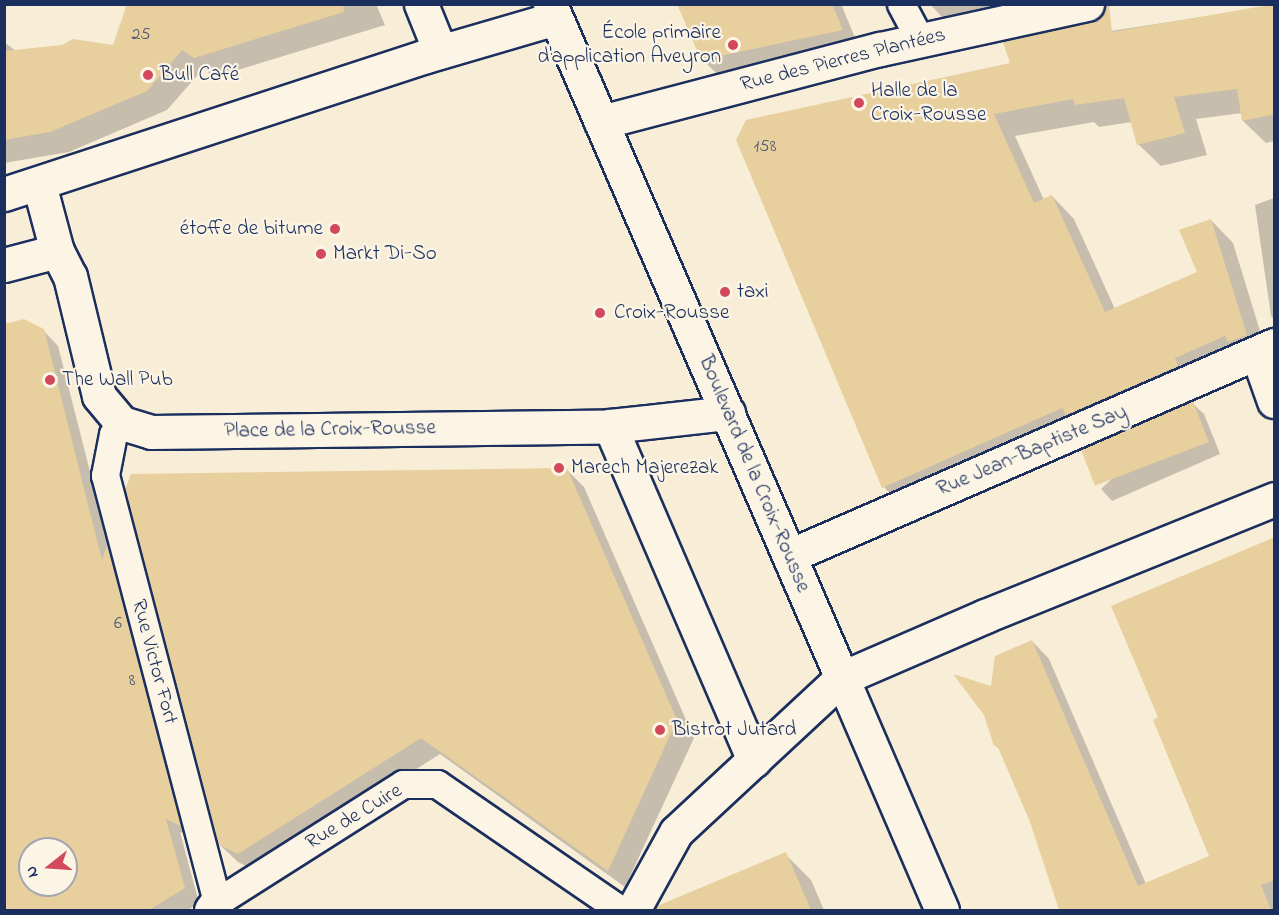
<!DOCTYPE html>
<html>
<head>
<meta charset="utf-8">
<style>
	body { margin:0 }
	#map { position:relative; width:1279px; height:915px; overflow:hidden; background:#f8edd7; font-family:"Indie Flower",sans-serif }
	div>[style] { position:absolute }
	[style*='--x'] { left:calc(var(--x)*1px); top:calc(var(--y)*1px); width:calc(var(--w)*1px); rotate:calc(var(--a)*1deg) }
	.shadow>* { inset:0; background:#0003 }
	.building>* { inset:0; background:#e8cf9e; transform-origin:0 0 }
	.roads { filter:drop-shadow(2px 0 #1b2f5e) drop-shadow(-2px 0 #1b2f5e) drop-shadow(0 2px #1b2f5e) drop-shadow(0 -2px #1b2f5e) }
	.pedestrian>* { height:27px; margin:-13.5px; padding:0 13.5px; transform-origin:13.5px; border-radius:13.5px; background:#fcf5e5 }
	.minor>* { height:33px; margin:-16.5px; padding:0 16.5px; transform-origin:16.5px; border-radius:16.5px; background:#fcf5e5 }
	.tertiary>* { height:33px; margin:-16.5px; padding:0 16.5px; transform-origin:16.5px; border-radius:16.5px; background:#fcf5e5 }
	.secondary>* { height:33px; margin:-16.5px; padding:0 16.5px; transform-origin:16.5px; border-radius:16.5px; background:#fcf5e5 }
	.dots>* { width:16px; height:16px; translate:-50% -50%; box-sizing:border-box; border:3px solid #fcf5e5; border-radius:50% }
	span { translate:-50% -50%; white-space:nowrap; text-align:center; line-height:1.15; -webkit-text-stroke:4.5px #fcf5e5; paint-order:stroke }
	.number-label { font-size:18px; color:#4e576e }
	.number-label span { -webkit-text-stroke-width:0 }
	.poi-label { font-size:21px; color:#1b2f5e }
	.right { translate:-100% -50%; text-align:right }
	.left { translate:0 -50%; text-align:left }
	.street-label { font-size:21px; color:#1b2f5e }
	.frame { position:absolute; inset:0; border:6px solid #1b2f5e; pointer-events:none }
	.north { position:absolute; left:18px; top:837px; width:60px; height:60px; box-sizing:border-box; background:#fcf5e5; border:2px solid #a2a6af; border-radius:50%; rotate:253deg; font-size:16px; font-weight:700; line-height:24px; text-align:center; color:#1b2f5e }
	.north::after { content:''; display:block; margin:auto; width:21px; height:27px; background:#d1495b; clip-path:polygon(50% 0,100% 100%,50% 72%,0 100%) }
</style>
</head>
<body>
<div id="map">
	<div class="shadow">
		<i style="clip-path:polygon(129px 4px,376px 4px,385px 25px,215px 77px,203px 69px,167px 110px,69px 152px,4px 163px,4px 42px,16px 51px,114px 47px)"></i>
		<i style="clip-path:polygon(679px 4px,841px 4px,859px 47px,719px 76px,702px 59px)"></i>
		<i style="clip-path:polygon(930px 4px,1115px 4px,963px 40px)"></i>
		<i style="clip-path:polygon(1274px 6px,1274px 141px,1266px 143px,1243px 121px,1242px 113px,1196px 119px,1207px 155px,1161px 166px,1138px 144px,1132px 122px,1099px 127px,1094px 122px,1015px 136px,1044px 200px,1052px 196px,1074px 219px,1115px 309px,1199px 273px,1211px 220px,1233px 243px,1268px 357px,906px 510px,884px 487px,737px 140px,1012px 64px,1006px 47px)"></i>
		<i style="clip-path:polygon(1274px 198px,1274px 320px,1271px 316px,1255px 205px)"></i>
		<i style="clip-path:polygon(evenodd,4px 325px,43px 330px,58px 346px,110px 550px,122px 562px,195px 839px,180px 832px,199px 903px,188px 910px,4px 910px,4px 325px,30px 849px,66px 849px,66px 885px,30px 885px,30px 849px)"></i>
		<i style="clip-path:polygon(1192px 403px,1204px 414px,1220px 454px,1112px 501px,1101px 489px)"></i>
		<i style="clip-path:polygon(566px 469px,584px 487px,694px 738px,625px 887px,440px 754px,256px 871px,238px 862px,219px 844px)"></i>
		<i style="clip-path:polygon(1274px 539px,1274px 910px,1068px 910px,1001px 751px,995px 745px,992px 688px,1032px 641px,1049px 659px,1146px 884px,1211px 857px,1160px 718px)"></i>
		<i style="clip-path:polygon(785px 854px,811px 880px,824px 910px,695px 910px,706px 887px)"></i>
	</div>
	<div class="building">
		<i style="clip-path:polygon(127px 4px,343px 4px,344px 12px,194px 58px,182px 50px,147px 91px,50px 132px,4px 140px,4px 51px,62px 45px,73px 39px,113px 45px)"></i>
		<i style="clip-path:polygon(677px 4px,832px 4px,843px 30px,701px 60px)"></i>
		<i style="clip-path:polygon(1105px 4px,1109px 4px,1112px 32px,1275px 4px,1275px 114px,1242px 121px,1237px 89px,1174px 97px,1185px 133px,1137px 145px,1124px 98px,1075px 105px,1073px 99px,994px 114px,1034px 203px,1052px 195px,1105px 312px,1197px 272px,1179px 230px,1211px 219px,1247px 335px,1228px 342px,1225px 336px,1175px 358px,1178px 366px,1066px 415px,1062px 408px,882px 488px,736px 140px,746px 120px,1010px 63px,1003px 42px,1092px 22px,1100px 17px)"></i>
		<i style="clip-path:polygon(evenodd,24px 319px,44px 329px,102px 560px,107px 545px,181px 826px,166px 819px,185px 888px,149px 910px,4px 910px,4px 324px,24px 319px,30px 849px,66px 849px,66px 885px,30px 885px,30px 849px)"></i>
		<i style="left:1193px;top:401px;width:44px;height:122px;rotate:69deg"></i>
		<i style="clip-path:polygon(567px 468px,677px 720px,608px 871px,421px 738px,238px 854px,218px 844px,125px 490px,131px 474px)"></i>
		<i style="clip-path:polygon(1275px 537px,1275px 880px,1261px 885px,1271px 910px,1059px 910px,1030px 822px,997px 745px,994px 746px,984px 715px,953px 674px,991px 686px,995px 656px,1032px 640px,1138px 886px,1209px 856px,1153px 720px,1158px 717px,1111px 606px)"></i>
		<i style="clip-path:polygon(786px 852px,811px 910px,654px 910px,657px 906px)"></i>
	</div>
	<div class="roads">
		<div class="pedestrian">
			<i style="--x:901;--y:4;--w:26;--a:62"></i>
			<i style="--x:122;--y:423;--w:14;--a:129"></i>
			<i style="--x:113;--y:434;--w:42;--a:101"></i>
			<i style="--x:105;--y:475;--w:441;--a:75.3"></i>
			<i style="--x:217;--y:902;--w:220;--a:-32.4"></i>
			<i style="--x:403;--y:784;--w:34;--a:0"></i>
			<i style="--x:437;--y:784;--w:222;--a:34.5"></i>
		</div>
		<div class="minor">
			<i style="--x:421;--y:4;--w:51;--a:68"></i>
			<i style="--x:601;--y:122;--w:288;--a:-14.7"></i>
			<i style="--x:880;--y:49;--w:212;--a:-12.3"></i>
			<i style="--x:39;--y:184;--w:69;--a:75"></i>
			<i style="--x:4;--y:194;--w:444;--a:-18.1"></i>
			<i style="--x:426;--y:56;--w:135;--a:-16.3"></i>
			<i style="--x:1257;--y:353;--w:51;--a:70.5"></i>
			<i style="--x:610;--y:426;--w:364;--a:66.7"></i>
			<i style="--x:789;--y:556;--w:529;--a:-23.51"></i>
			<i style="--x:211;--y:910;--w:10;--a:-53"></i>
		</div>
		<div class="tertiary">
			<i style="--x:550;--y:4;--w:735;--a:66.58"></i>
			<i style="--x:842;--y:678;--w:156;--a:-23.4"></i>
			<i style="--x:985;--y:616;--w:312;--a:-22"></i>
			<i style="--x:4;--y:265;--w:55;--a:-14.8"></i>
			<i style="--x:57;--y:251;--w:28;--a:63"></i>
			<i style="--x:70;--y:276;--w:123;--a:76.4"></i>
			<i style="--x:99;--y:396;--w:35;--a:50"></i>
			<i style="--x:122;--y:423;--w:30;--a:17"></i>
			<i style="--x:151;--y:432;--w:459;--a:-0.7"></i>
			<i style="--x:610;--y:426;--w:119;--a:-6.3"></i>
		</div>
		<div class="secondary">
			<i style="--x:633;--y:910;--w:89;--a:-61.1"></i>
			<i style="--x:676;--y:832;--w:226;--a:-42.9"></i>
			<i style="--x:842;--y:678;--w:253;--a:66.7"></i>
		</div>
	</div>
	<div class="dots">
		<i style="left:733px;top:45px;background:#d1495b"></i>
		<i style="left:148px;top:75px;background:#d1495b"></i>
		<i style="left:859px;top:103px;background:#d1495b"></i>
		<i style="left:335px;top:229px;background:#d1495b"></i>
		<i style="left:321px;top:254px;background:#d1495b"></i>
		<i style="left:725px;top:292px;background:#d1495b"></i>
		<i style="left:600px;top:313px;background:#d1495b"></i>
		<i style="left:50px;top:380px;background:#d1495b"></i>
		<i style="left:559px;top:468px;background:#d1495b"></i>
		<i style="left:660px;top:730px;background:#d1495b"></i>
	</div>
	<div class="number-label">
		<span style="left:141px;top:35px">25</span>
		<span style="left:765px;top:147px">158</span>
		<span style="left:118px;top:624px">6</span>
		<span style="left:132px;top:681px">8</span>
	</div>
	<div class="poi-label">
		<span class="right" style="left:721px;top:45px">École primaire<br>d'application Aveyron</span>
		<span class="left" style="left:160px;top:75px">Bull Café</span>
		<span class="left" style="left:871px;top:103px">Halle de la<br>Croix-Rousse</span>
		<span class="right" style="left:323px;top:229px">étoffe de bitume</span>
		<span class="left" style="left:333px;top:254px">Markt Di-So</span>
		<span class="left" style="left:737px;top:292px">taxi</span>
		<span class="left" style="left:614px;top:313px">Croix-Rousse</span>
		<span class="left" style="left:62px;top:380px">The Wall Pub</span>
		<span class="left" style="left:571px;top:468px">Marech Majerezak</span>
		<span class="left" style="left:672px;top:730px">Bistrot Jutard</span>
	</div>
	<div class="street-label">
		<span style="left:843px;top:60px;rotate:-14deg">Rue des Pierres Plantées</span>
		<span style="left:330px;top:430px;rotate:-1deg">Place de la Croix-Rousse</span>
		<span style="left:1032px;top:451px;rotate:-23deg">Rue Jean-Baptiste Say</span>
		<span style="left:754px;top:474px;rotate:67deg">Boulevard de la Croix-Rousse</span>
		<span style="left:154px;top:662px;rotate:75deg">Rue Victor Fort</span>
		<span style="left:354px;top:817px;rotate:-31deg">Rue de Cuire</span>
	</div>
	<div class="frame"></div>
	<div class="north">N</div>
</div>
</body>
</html>
